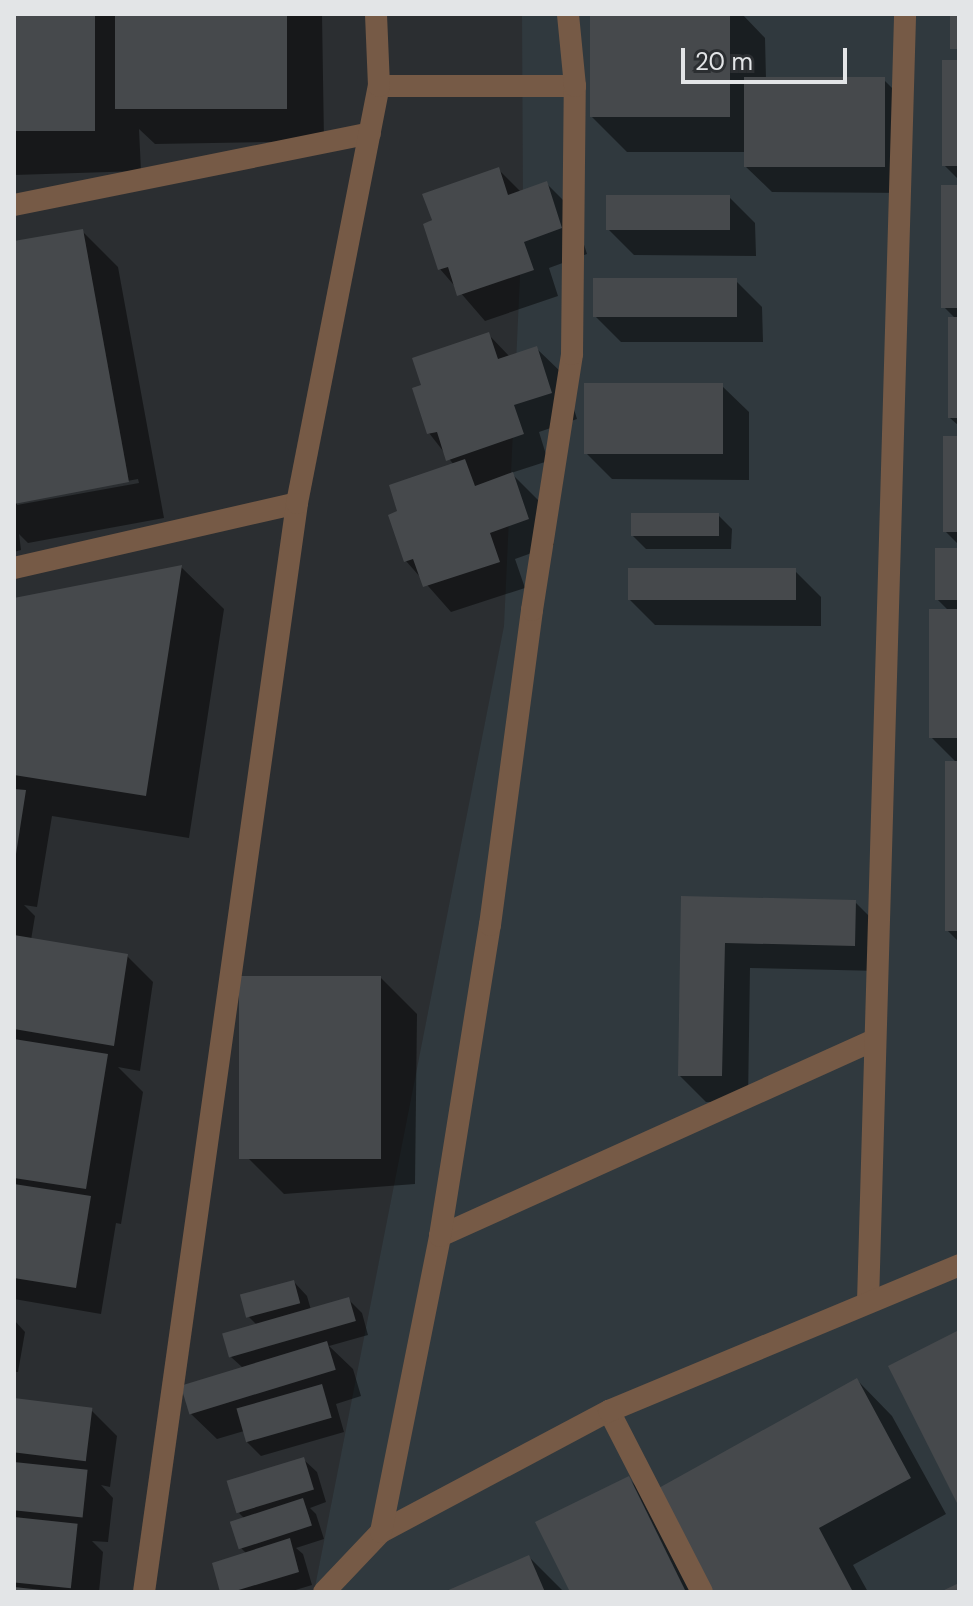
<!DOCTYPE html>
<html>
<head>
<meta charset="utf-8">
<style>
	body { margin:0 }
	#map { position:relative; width:973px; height:1606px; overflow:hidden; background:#2b2e31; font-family:"DM Sans",sans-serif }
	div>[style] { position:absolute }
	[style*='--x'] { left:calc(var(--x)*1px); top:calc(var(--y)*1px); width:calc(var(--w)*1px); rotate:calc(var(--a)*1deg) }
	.built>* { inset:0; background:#30393e }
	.shadow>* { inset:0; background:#0007 }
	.building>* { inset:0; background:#46494c; transform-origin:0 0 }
	.service>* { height:22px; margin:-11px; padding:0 11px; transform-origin:11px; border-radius:11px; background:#765a46 }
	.minor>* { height:22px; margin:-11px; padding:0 11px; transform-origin:11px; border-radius:11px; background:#765a46 }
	span { translate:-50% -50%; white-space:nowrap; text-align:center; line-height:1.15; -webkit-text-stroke:6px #2b2e31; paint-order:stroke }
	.frame { position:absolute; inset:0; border:16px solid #e3e5e7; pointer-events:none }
	.scale { position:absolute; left:681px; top:48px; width:166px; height:36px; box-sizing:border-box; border:4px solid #e3e5e7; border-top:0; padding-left:10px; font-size:24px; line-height:28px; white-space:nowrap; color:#e3e5e7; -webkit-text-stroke:6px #2b2e31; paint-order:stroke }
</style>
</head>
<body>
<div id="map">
	<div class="built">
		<i style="clip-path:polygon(522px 14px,959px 14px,959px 1592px,314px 1592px,504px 626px,523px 210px)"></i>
	</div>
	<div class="shadow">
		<i style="clip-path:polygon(14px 14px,322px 14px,324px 141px,155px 144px,139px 129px,141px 171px,14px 175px)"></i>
		<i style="clip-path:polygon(592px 14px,742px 14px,765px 38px,766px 79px,884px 80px,910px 106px,910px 193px,772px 192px,745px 166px,745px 152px,627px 152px,591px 116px)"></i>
		<i style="clip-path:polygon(959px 62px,959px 180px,944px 165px)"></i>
		<i style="clip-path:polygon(499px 170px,521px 192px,546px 183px,573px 210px,587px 254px,549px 268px,558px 296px,485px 321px,440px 269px,425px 225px)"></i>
		<i style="clip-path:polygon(959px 187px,959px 426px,950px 418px,956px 319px,944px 307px)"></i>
		<i style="clip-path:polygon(729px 197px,755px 223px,756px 256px,634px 255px,608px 229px)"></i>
		<i style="clip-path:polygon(evenodd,82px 231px,118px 267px,164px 518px,28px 543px,19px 534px,21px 550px,14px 552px,14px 243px,82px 231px,138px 479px,139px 483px,17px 505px,17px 501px,138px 479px)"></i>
		<i style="clip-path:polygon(736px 281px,762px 307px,763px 342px,621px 342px,595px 316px)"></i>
		<i style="clip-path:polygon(488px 334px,510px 357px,536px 348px,563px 374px,577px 419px,539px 432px,548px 461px,511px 473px,539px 501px,554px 545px,515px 559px,525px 588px,451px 612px,406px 561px,400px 512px,454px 465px,429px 433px,424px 386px)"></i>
		<i style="clip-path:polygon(722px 386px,749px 412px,749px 480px,612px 479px,586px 453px)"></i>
		<i style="clip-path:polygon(959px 438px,959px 545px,945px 531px)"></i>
		<i style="clip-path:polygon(718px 515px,732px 529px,731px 549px,646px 549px,633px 536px)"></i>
		<i style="clip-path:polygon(959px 550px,959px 942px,947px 930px,957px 763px,931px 737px,949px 611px,937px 599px)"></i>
		<i style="clip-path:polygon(181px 567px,224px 609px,189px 838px,52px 816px,37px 907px,24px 905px,35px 916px,31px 940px,127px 956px,153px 982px,140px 1071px,118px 1067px,143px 1092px,121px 1224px,116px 1223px,101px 1314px,14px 1299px,14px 601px)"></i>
		<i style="clip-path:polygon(795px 571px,821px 597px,821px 626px,655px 625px,629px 599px)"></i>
		<i style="clip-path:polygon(683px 898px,855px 902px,881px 928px,880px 971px,750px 968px,748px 1102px,706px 1102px,680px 1076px)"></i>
		<i style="clip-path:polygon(381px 978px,417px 1014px,415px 1184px,284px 1194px,248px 1158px)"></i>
		<i style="clip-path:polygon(294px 1282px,307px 1296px,311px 1310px,349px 1300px,362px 1313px,368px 1335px,329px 1346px,353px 1369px,361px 1396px,336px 1404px,344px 1432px,261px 1456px,247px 1442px,244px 1431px,217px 1439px,190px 1413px,242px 1367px,231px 1357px,258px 1326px,247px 1315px)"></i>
		<i style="clip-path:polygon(14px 1320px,25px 1332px,18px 1372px,14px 1372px)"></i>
		<i style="clip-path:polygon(857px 1380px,892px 1416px,946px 1514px,853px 1565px,868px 1592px,712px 1592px)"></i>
		<i style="clip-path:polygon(14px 1400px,91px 1410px,117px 1436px,110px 1487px,101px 1485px,113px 1498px,108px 1542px,92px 1541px,103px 1552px,99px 1592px,14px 1592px)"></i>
		<i style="clip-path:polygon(303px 1459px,317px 1472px,326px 1502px,310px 1508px,316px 1514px,324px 1539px,296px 1548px,303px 1554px,312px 1585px,289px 1592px,222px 1592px,247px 1554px,241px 1548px,244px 1518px,239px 1513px)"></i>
		<i style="clip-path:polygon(628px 1478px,664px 1514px,703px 1592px,572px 1592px)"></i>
		<i style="clip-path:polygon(529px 1557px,564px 1592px,449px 1592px)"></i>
	</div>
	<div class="building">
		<i style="left:14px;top:14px;width:81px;height:117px"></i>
		<i style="left:115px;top:14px;width:172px;height:95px"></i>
		<i style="left:590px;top:14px;width:140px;height:103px"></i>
		<i style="left:950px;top:14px;width:9px;height:35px"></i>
		<i style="left:942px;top:60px;width:17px;height:106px"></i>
		<i style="left:744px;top:77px;width:141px;height:90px"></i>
		<i style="clip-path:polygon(499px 167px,508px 195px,547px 181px,562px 228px,524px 242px,534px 270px,457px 296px,448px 267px,438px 270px,423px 224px,432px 220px,422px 194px)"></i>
		<i style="left:941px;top:185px;width:18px;height:123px"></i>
		<i style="left:606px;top:195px;width:124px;height:35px"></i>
		<i style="clip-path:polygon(83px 229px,129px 482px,14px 504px,14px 241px)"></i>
		<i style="left:593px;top:278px;width:144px;height:39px"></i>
		<i style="left:948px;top:317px;width:11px;height:101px"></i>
		<i style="clip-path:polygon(489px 332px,498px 359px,537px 346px,552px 393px,514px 405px,524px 434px,446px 461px,437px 432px,427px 434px,412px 388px,421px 385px,412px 358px)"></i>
		<i style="left:584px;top:383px;width:139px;height:71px"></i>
		<i style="left:943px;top:436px;width:16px;height:96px"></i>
		<i style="clip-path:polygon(465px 459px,475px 486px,513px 472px,529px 519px,490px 533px,500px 562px,423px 587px,413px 559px,404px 562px,388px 515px,397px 511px,389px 485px)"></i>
		<i style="left:631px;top:513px;width:88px;height:23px"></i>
		<i style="left:935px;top:548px;width:24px;height:52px"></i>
		<i style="clip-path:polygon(182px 565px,146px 796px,14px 775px,14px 598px)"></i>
		<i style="left:628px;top:568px;width:168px;height:32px"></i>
		<i style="left:929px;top:609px;width:30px;height:129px"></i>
		<i style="left:945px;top:761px;width:14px;height:170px"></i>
		<i style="clip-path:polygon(14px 789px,26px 790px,16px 854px,14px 854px)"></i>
		<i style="clip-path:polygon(681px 896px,856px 900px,855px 946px,725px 943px,722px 1076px,678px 1076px)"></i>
		<i style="clip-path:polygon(14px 935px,128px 954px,114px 1046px,14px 1029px)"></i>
		<i style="left:239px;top:976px;width:142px;height:183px"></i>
		<i style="clip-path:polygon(14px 1039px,108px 1054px,86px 1189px,14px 1178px)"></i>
		<i style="clip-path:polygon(14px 1184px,91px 1196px,76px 1288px,14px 1278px)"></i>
		<i style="left:294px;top:1280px;width:24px;height:56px;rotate:75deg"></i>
		<i style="left:349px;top:1297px;width:25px;height:132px;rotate:74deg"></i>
		<i style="clip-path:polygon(959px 1330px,959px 1507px,888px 1366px)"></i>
		<i style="left:327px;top:1341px;width:30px;height:153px;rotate:73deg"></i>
		<i style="clip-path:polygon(857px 1378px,911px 1478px,819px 1528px,853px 1592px,710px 1592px,657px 1489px)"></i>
		<i style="left:322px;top:1384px;width:35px;height:89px;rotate:74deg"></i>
		<i style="left:14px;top:1398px;width:79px;height:54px;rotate:7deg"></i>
		<i style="left:304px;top:1457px;width:34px;height:81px;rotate:73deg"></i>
		<i style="left:14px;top:1462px;width:74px;height:48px;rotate:6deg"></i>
		<i style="clip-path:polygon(629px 1476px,686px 1592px,570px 1592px,535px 1522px)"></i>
		<i style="left:303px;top:1498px;width:29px;height:77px;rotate:72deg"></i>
		<i style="left:14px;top:1517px;width:64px;height:65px;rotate:6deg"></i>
		<i style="clip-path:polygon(290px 1538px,299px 1572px,232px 1592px,220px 1592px,212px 1563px)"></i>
		<i style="clip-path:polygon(529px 1555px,545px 1592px,444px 1592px)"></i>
		<i style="clip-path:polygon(959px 1583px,959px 1592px,940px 1592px)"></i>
		<i style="clip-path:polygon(14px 1587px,42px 1590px,42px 1592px,14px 1592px)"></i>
	</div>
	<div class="service">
		<i style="--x:379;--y:86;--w:196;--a:0"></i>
	</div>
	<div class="minor">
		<i style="--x:14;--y:205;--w:363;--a:-11.4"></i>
		<i style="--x:14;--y:568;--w:290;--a:-12.9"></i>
		<i style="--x:440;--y:1236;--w:477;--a:-24.3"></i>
		<i style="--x:868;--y:1302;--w:1289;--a:-88.35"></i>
		<i style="--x:609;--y:1411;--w:203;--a:62.8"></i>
		<i style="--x:381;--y:1532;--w:258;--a:-28"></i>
		<i style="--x:609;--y:1411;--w:379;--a:-22.6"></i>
		<i style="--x:144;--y:1592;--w:1100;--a:-82"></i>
		<i style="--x:297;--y:503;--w:425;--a:-78.9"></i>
		<i style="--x:379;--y:86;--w:72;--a:-92.4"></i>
		<i style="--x:324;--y:1592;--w:83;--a:-46.5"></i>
		<i style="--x:381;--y:1532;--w:302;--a:-78.7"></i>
		<i style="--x:440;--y:1236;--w:315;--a:-80.9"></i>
		<i style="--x:490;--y:925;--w:318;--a:-82.4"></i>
		<i style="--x:532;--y:610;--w:259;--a:-81.1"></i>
		<i style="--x:572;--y:354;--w:268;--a:-89.4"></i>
		<i style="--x:575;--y:86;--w:72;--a:-95.6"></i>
	</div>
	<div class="frame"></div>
	<div class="scale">20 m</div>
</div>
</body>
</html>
